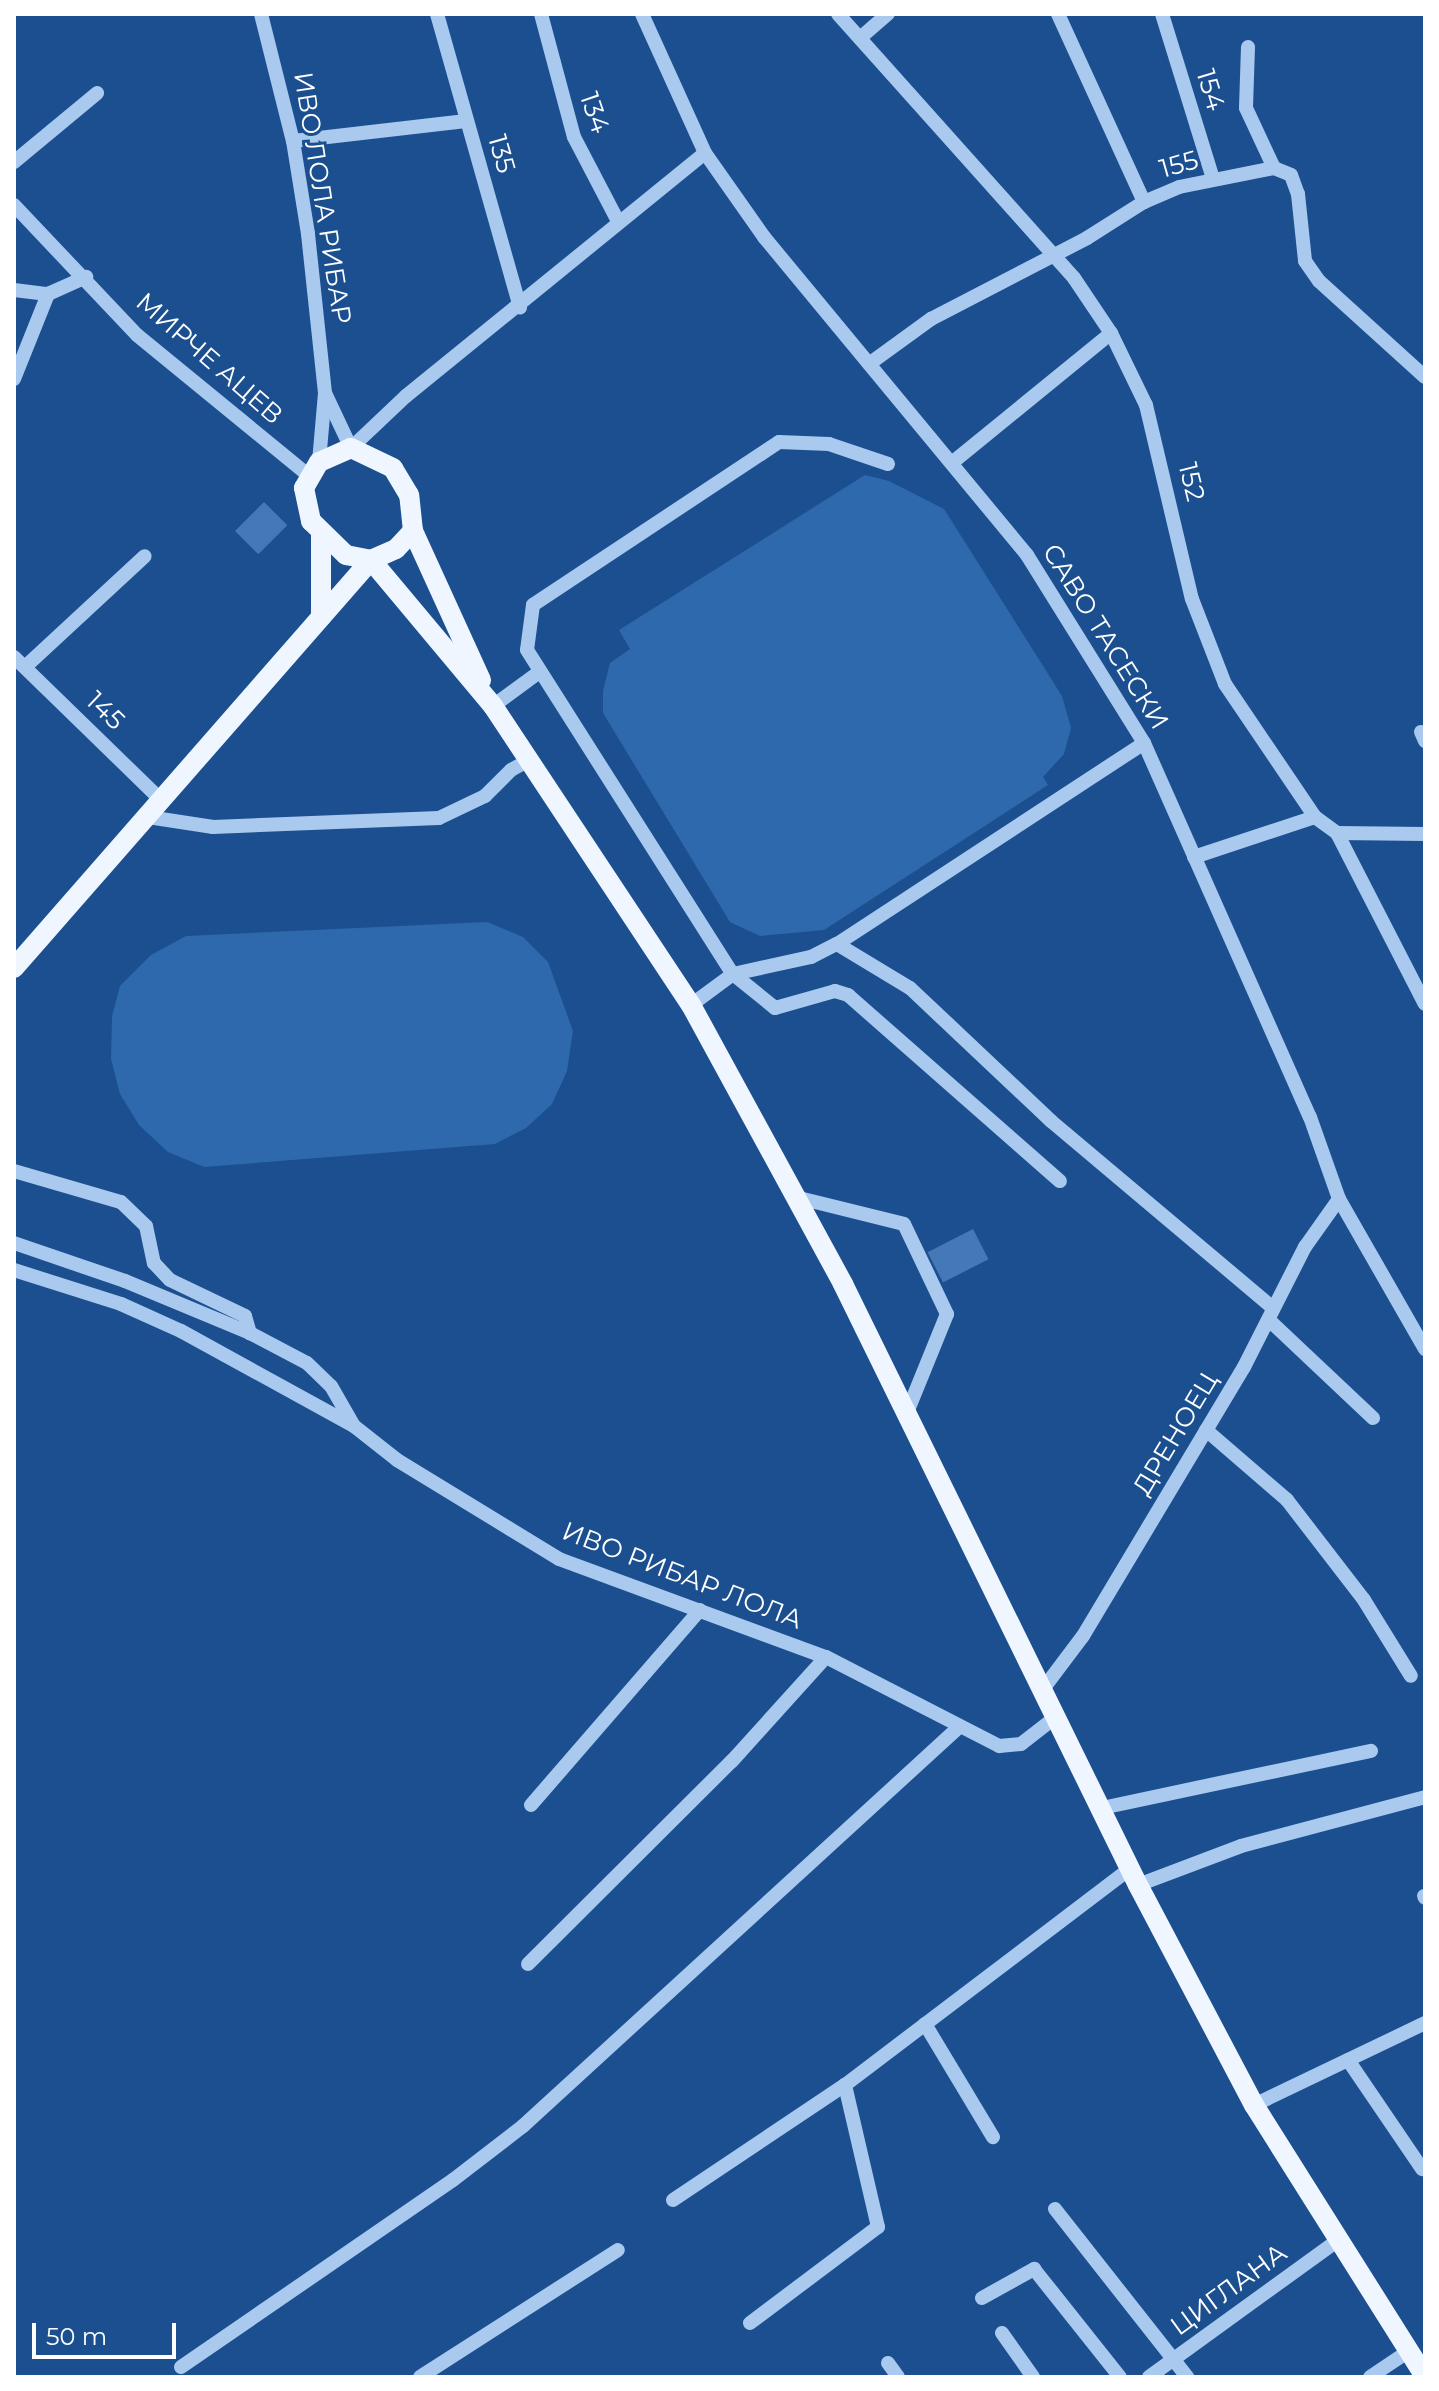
<!DOCTYPE html>
<html>
<head>
<meta charset="utf-8">
<style>
	body { margin:0 }
	#map { position:relative; width:1439px; height:2391px; overflow:hidden; background:#1b4f8f; font-family:Montserrat,sans-serif }
	div>[style] { position:absolute }
	[style*='--x'] { left:calc(var(--x)*1px); top:calc(var(--y)*1px); width:calc(var(--w)*1px); rotate:calc(var(--a)*1deg) }
	.green>* { inset:0; background:#2e69ad }
	.building>* { inset:0; background:#4478b7; transform-origin:0 0 }
	.minor>* { height:14px; margin:-7px; padding:0 7px; transform-origin:7px; border-radius:7px; background:#a9c9ee }
	.major>* { height:20px; margin:-10px; padding:0 10px; transform-origin:10px; border-radius:10px; background:#f0f6ff }
	span { translate:-50% -50%; white-space:nowrap; text-align:center; line-height:1.15; -webkit-text-stroke:6px #1b4f8f; paint-order:stroke }
	.street-label { font-size:26px; color:#fff }
	.frame { position:absolute; inset:0; border:16px solid #fff; pointer-events:none }
	.scale { position:absolute; left:32px; top:2323px; width:144px; height:36px; box-sizing:border-box; border:4px solid #fff; border-top:0; padding-left:10px; font-size:24px; line-height:28px; white-space:nowrap; color:#fff; -webkit-text-stroke:6px #1b4f8f; paint-order:stroke }
</style>
</head>
<body>
<div id="map">
	<div class="green">
		<i style="clip-path:polygon(865px 475px,889px 481px,944px 509px,1062px 696px,1071px 728px,1064px 754px,1043px 777px,1048px 785px,824px 930px,760px 936px,730px 922px,603px 713px,603px 691px,610px 663px,630px 649px,619px 630px)"></i>
		<i style="clip-path:polygon(487px 922px,523px 937px,548px 962px,573px 1031px,567px 1071px,552px 1104px,526px 1128px,495px 1144px,204px 1167px,168px 1152px,139px 1125px,120px 1094px,111px 1059px,112px 1016px,120px 986px,151px 955px,186px 936px)"></i>
	</div>
	<div class="building">
		<i style="left:264px;top:502px;width:33px;height:41px;rotate:45deg"></i>
		<i style="left:973px;top:1229px;width:34px;height:51px;rotate:63deg"></i>
	</div>
	<div class="minor">
		<i style="--x:261;--y:14;--w:131;--a:75.9"></i>
		<i style="--x:293;--y:141;--w:94;--a:80.8"></i>
		<i style="--x:308;--y:234;--w:160;--a:83.9"></i>
		<i style="--x:325;--y:393;--w:69;--a:95"></i>
		<i style="--x:437;--y:14;--w:305;--a:74.2"></i>
		<i style="--x:541;--y:14;--w:127;--a:75"></i>
		<i style="--x:574;--y:137;--w:95;--a:62.4"></i>
		<i style="--x:642;--y:14;--w:153;--a:65.6"></i>
		<i style="--x:705;--y:153;--w:103;--a:54.9"></i>
		<i style="--x:764;--y:237;--w:413;--a:50.4"></i>
		<i style="--x:1027;--y:555;--w:221;--a:58.1"></i>
		<i style="--x:1144;--y:743;--w:409;--a:66.1"></i>
		<i style="--x:1310;--y:1117;--w:87;--a:70.5"></i>
		<i style="--x:1339;--y:1199;--w:173;--a:60.2"></i>
		<i style="--x:838;--y:14;--w:354;--a:48.2"></i>
		<i style="--x:1074;--y:278;--w:66;--a:56.1"></i>
		<i style="--x:1111;--y:333;--w:80;--a:64.1"></i>
		<i style="--x:1146;--y:405;--w:199;--a:76.7"></i>
		<i style="--x:1192;--y:599;--w:91;--a:68.8"></i>
		<i style="--x:1225;--y:684;--w:161;--a:55.9"></i>
		<i style="--x:1315;--y:817;--w:27;--a:36"></i>
		<i style="--x:1337;--y:833;--w:192;--a:62.8"></i>
		<i style="--x:1058;--y:14;--w:207;--a:65.4"></i>
		<i style="--x:1162;--y:14;--w:173;--a:72.8"></i>
		<i style="--x:860;--y:38;--w:37;--a:-41"></i>
		<i style="--x:1248;--y:47;--w:61;--a:91.9"></i>
		<i style="--x:1246;--y:108;--w:66;--a:65"></i>
		<i style="--x:293;--y:141;--w:174;--a:-6.6"></i>
		<i style="--x:14;--y:162;--w:108;--a:-39.7"></i>
		<i style="--x:14;--y:205;--w:179;--a:46.6"></i>
		<i style="--x:137;--y:335;--w:222;--a:39.3"></i>
		<i style="--x:14;--y:290;--w:34;--a:7"></i>
		<i style="--x:48;--y:294;--w:42;--a:-24.1"></i>
		<i style="--x:869;--y:364;--w:77;--a:-36"></i>
		<i style="--x:931;--y:319;--w:176;--a:-27.4"></i>
		<i style="--x:1087;--y:238;--w:67;--a:-32.3"></i>
		<i style="--x:1144;--y:202;--w:38;--a:-23"></i>
		<i style="--x:1179;--y:187;--w:97;--a:-11.3"></i>
		<i style="--x:1274;--y:168;--w:18;--a:22"></i>
		<i style="--x:1291;--y:175;--w:20;--a:70"></i>
		<i style="--x:1298;--y:194;--w:67;--a:84"></i>
		<i style="--x:1305;--y:261;--w:24;--a:55"></i>
		<i style="--x:1319;--y:281;--w:143;--a:42.2"></i>
		<i style="--x:14;--y:379;--w:92;--a:-68.2"></i>
		<i style="--x:325;--y:393;--w:61;--a:64.7"></i>
		<i style="--x:351;--y:448;--w:76;--a:-43.4"></i>
		<i style="--x:406;--y:396;--w:385;--a:-39.1"></i>
		<i style="--x:953;--y:462;--w:204;--a:-39.2"></i>
		<i style="--x:888;--y:464;--w:62;--a:-161.3"></i>
		<i style="--x:829;--y:444;--w:50;--a:-177.7"></i>
		<i style="--x:779;--y:442;--w:295;--a:146.5"></i>
		<i style="--x:533;--y:605;--w:45;--a:97.6"></i>
		<i style="--x:527;--y:650;--w:384;--a:57.6"></i>
		<i style="--x:733;--y:974;--w:54;--a:39"></i>
		<i style="--x:775;--y:1008;--w:62;--a:-15.8"></i>
		<i style="--x:835;--y:991;--w:14;--a:17"></i>
		<i style="--x:848;--y:995;--w:282;--a:41.3"></i>
		<i style="--x:14;--y:657;--w:206;--a:44.2"></i>
		<i style="--x:25;--y:667;--w:163;--a:-42.8"></i>
		<i style="--x:493;--y:706;--w:56;--a:-36.3"></i>
		<i style="--x:1421;--y:732;--w:10;--a:66"></i>
		<i style="--x:148;--y:817;--w:66;--a:8.7"></i>
		<i style="--x:213;--y:827;--w:226;--a:-2.3"></i>
		<i style="--x:439;--y:818;--w:51;--a:-25.6"></i>
		<i style="--x:485;--y:796;--w:37;--a:-45"></i>
		<i style="--x:511;--y:770;--w:21;--a:-29"></i>
		<i style="--x:1337;--y:833;--w:88;--a:0.7"></i>
		<i style="--x:1194;--y:857;--w:127;--a:-18.3"></i>
		<i style="--x:837;--y:944;--w:85;--a:31.1"></i>
		<i style="--x:910;--y:988;--w:194;--a:43.3"></i>
		<i style="--x:1051;--y:1121;--w:290;--a:40.1"></i>
		<i style="--x:691;--y:1005;--w:52;--a:-36.4"></i>
		<i style="--x:733;--y:974;--w:80;--a:-12.3"></i>
		<i style="--x:811;--y:957;--w:29;--a:-27"></i>
		<i style="--x:837;--y:944;--w:367;--a:-33.2"></i>
		<i style="--x:14;--y:1171;--w:111;--a:16.2"></i>
		<i style="--x:121;--y:1202;--w:35;--a:44"></i>
		<i style="--x:146;--y:1226;--w:38;--a:78"></i>
		<i style="--x:154;--y:1263;--w:23;--a:47"></i>
		<i style="--x:170;--y:1280;--w:83;--a:25.6"></i>
		<i style="--x:245;--y:1316;--w:18;--a:74"></i>
		<i style="--x:795;--y:1197;--w:112;--a:13.9"></i>
		<i style="--x:904;--y:1224;--w:100;--a:64.5"></i>
		<i style="--x:947;--y:1314;--w:109;--a:112.1"></i>
		<i style="--x:14;--y:1243;--w:117;--a:18.9"></i>
		<i style="--x:125;--y:1281;--w:135;--a:22.6"></i>
		<i style="--x:250;--y:1333;--w:64;--a:27.8"></i>
		<i style="--x:307;--y:1363;--w:33;--a:44"></i>
		<i style="--x:331;--y:1386;--w:46;--a:60.1"></i>
		<i style="--x:354;--y:1426;--w:55;--a:38.3"></i>
		<i style="--x:397;--y:1460;--w:190;--a:31.4"></i>
		<i style="--x:559;--y:1559;--w:284;--a:20.2"></i>
		<i style="--x:826;--y:1657;--w:195;--a:27.2"></i>
		<i style="--x:999;--y:1746;--w:22;--a:-5"></i>
		<i style="--x:1021;--y:1744;--w:46;--a:-37.9"></i>
		<i style="--x:14;--y:1270;--w:112;--a:17.6"></i>
		<i style="--x:121;--y:1304;--w:66;--a:24.2"></i>
		<i style="--x:181;--y:1331;--w:197;--a:28.8"></i>
		<i style="--x:1269;--y:1320;--w:143;--a:43.3"></i>
		<i style="--x:1206;--y:1430;--w:107;--a:40.8"></i>
		<i style="--x:1287;--y:1500;--w:126;--a:52.4"></i>
		<i style="--x:1364;--y:1600;--w:89;--a:58.3"></i>
		<i style="--x:1043;--y:1689;--w:66;--a:-53"></i>
		<i style="--x:1083;--y:1636;--w:313;--a:-59.1"></i>
		<i style="--x:1244;--y:1367;--w:135;--a:-63.1"></i>
		<i style="--x:1305;--y:1247;--w:59;--a:-54.7"></i>
		<i style="--x:531;--y:1805;--w:258;--a:-49.1"></i>
		<i style="--x:1102;--y:1808;--w:275;--a:-12"></i>
		<i style="--x:1138;--y:1885;--w:110;--a:-20.7"></i>
		<i style="--x:1241;--y:1846;--w:190;--a:-14.9"></i>
		<i style="--x:1424;--y:1896;--w:2;--a:63"></i>
		<i style="--x:528;--y:1964;--w:288;--a:-44.9"></i>
		<i style="--x:732;--y:1761;--w:140;--a:-47.9"></i>
		<i style="--x:925;--y:2024;--w:132;--a:59"></i>
		<i style="--x:1348;--y:2060;--w:132;--a:55.8"></i>
		<i style="--x:1254;--y:2105;--w:190;--a:-25.6"></i>
		<i style="--x:673;--y:2200;--w:207;--a:-33.8"></i>
		<i style="--x:845;--y:2085;--w:359;--a:-37.2"></i>
		<i style="--x:1055;--y:2209;--w:214;--a:51.8"></i>
		<i style="--x:982;--y:2298;--w:60;--a:-29.1"></i>
		<i style="--x:1034;--y:2269;--w:138;--a:51.5"></i>
		<i style="--x:750;--y:2323;--w:160;--a:-36.9"></i>
		<i style="--x:878;--y:2227;--w:146;--a:-103.1"></i>
		<i style="--x:1002;--y:2333;--w:54;--a:54.8"></i>
		<i style="--x:888;--y:2363;--w:17;--a:54"></i>
		<i style="--x:181;--y:2367;--w:330;--a:-34.5"></i>
		<i style="--x:453;--y:2180;--w:88;--a:-37.6"></i>
		<i style="--x:523;--y:2126;--w:591;--a:-42.46"></i>
		<i style="--x:420;--y:2377;--w:235;--a:-32.7"></i>
		<i style="--x:1149;--y:2377;--w:232;--a:-35.9"></i>
		<i style="--x:1370;--y:2377;--w:47;--a:-33.7"></i>
	</div>
	<div class="major">
		<i style="--x:413;--y:531;--w:164;--a:65.5"></i>
		<i style="--x:321;--y:535;--w:82;--a:90"></i>
		<i style="--x:14;--y:968;--w:542;--a:-48.81"></i>
		<i style="--x:371;--y:560;--w:27;--a:-24"></i>
		<i style="--x:396;--y:549;--w:25;--a:-47"></i>
		<i style="--x:413;--y:531;--w:36;--a:-96"></i>
		<i style="--x:409;--y:495;--w:31;--a:-121"></i>
		<i style="--x:393;--y:468;--w:47;--a:-154.5"></i>
		<i style="--x:351;--y:448;--w:35;--a:156"></i>
		<i style="--x:319;--y:462;--w:30;--a:120"></i>
		<i style="--x:304;--y:488;--w:34;--a:78"></i>
		<i style="--x:311;--y:521;--w:49;--a:44.2"></i>
		<i style="--x:346;--y:555;--w:25;--a:11"></i>
		<i style="--x:371;--y:560;--w:190;--a:50.1"></i>
		<i style="--x:493;--y:706;--w:359;--a:56.5"></i>
		<i style="--x:691;--y:1005;--w:318;--a:61.4"></i>
		<i style="--x:843;--y:1284;--w:669;--a:63.86"></i>
		<i style="--x:1138;--y:1885;--w:249;--a:62.2"></i>
		<i style="--x:1254;--y:2105;--w:321;--a:57.8"></i>
	</div>
	<div class="street-label">
		<span style="left:1210px;top:90px;rotate:73deg">154</span>
		<span style="left:594px;top:113px;rotate:71deg">134</span>
		<span style="left:501px;top:154px;rotate:74deg">135</span>
		<span style="left:1179px;top:165px;rotate:-16deg">155</span>
		<span style="left:322px;top:198px;rotate:81deg">ИВО ЛОЛА РИБАР</span>
		<span style="left:209px;top:359px;rotate:41deg">МИРЧЕ АЦЕВ</span>
		<span style="left:1191px;top:482px;rotate:76deg">152</span>
		<span style="left:1105px;top:637px;rotate:58deg">САВО ТАСЕСКИ</span>
		<span style="left:105px;top:711px;rotate:44deg">145</span>
		<span style="left:1176px;top:1434px;rotate:-59deg">ДРЕНОЕЦ</span>
		<span style="left:682px;top:1576px;rotate:21deg">ИВО РИБАР ЛОЛА</span>
		<span style="left:1229px;top:2290px;rotate:-36deg">ЦИГЛАНА</span>
	</div>
	<div class="frame"></div>
	<div class="scale">50 m</div>
</div>
</body>
</html>
